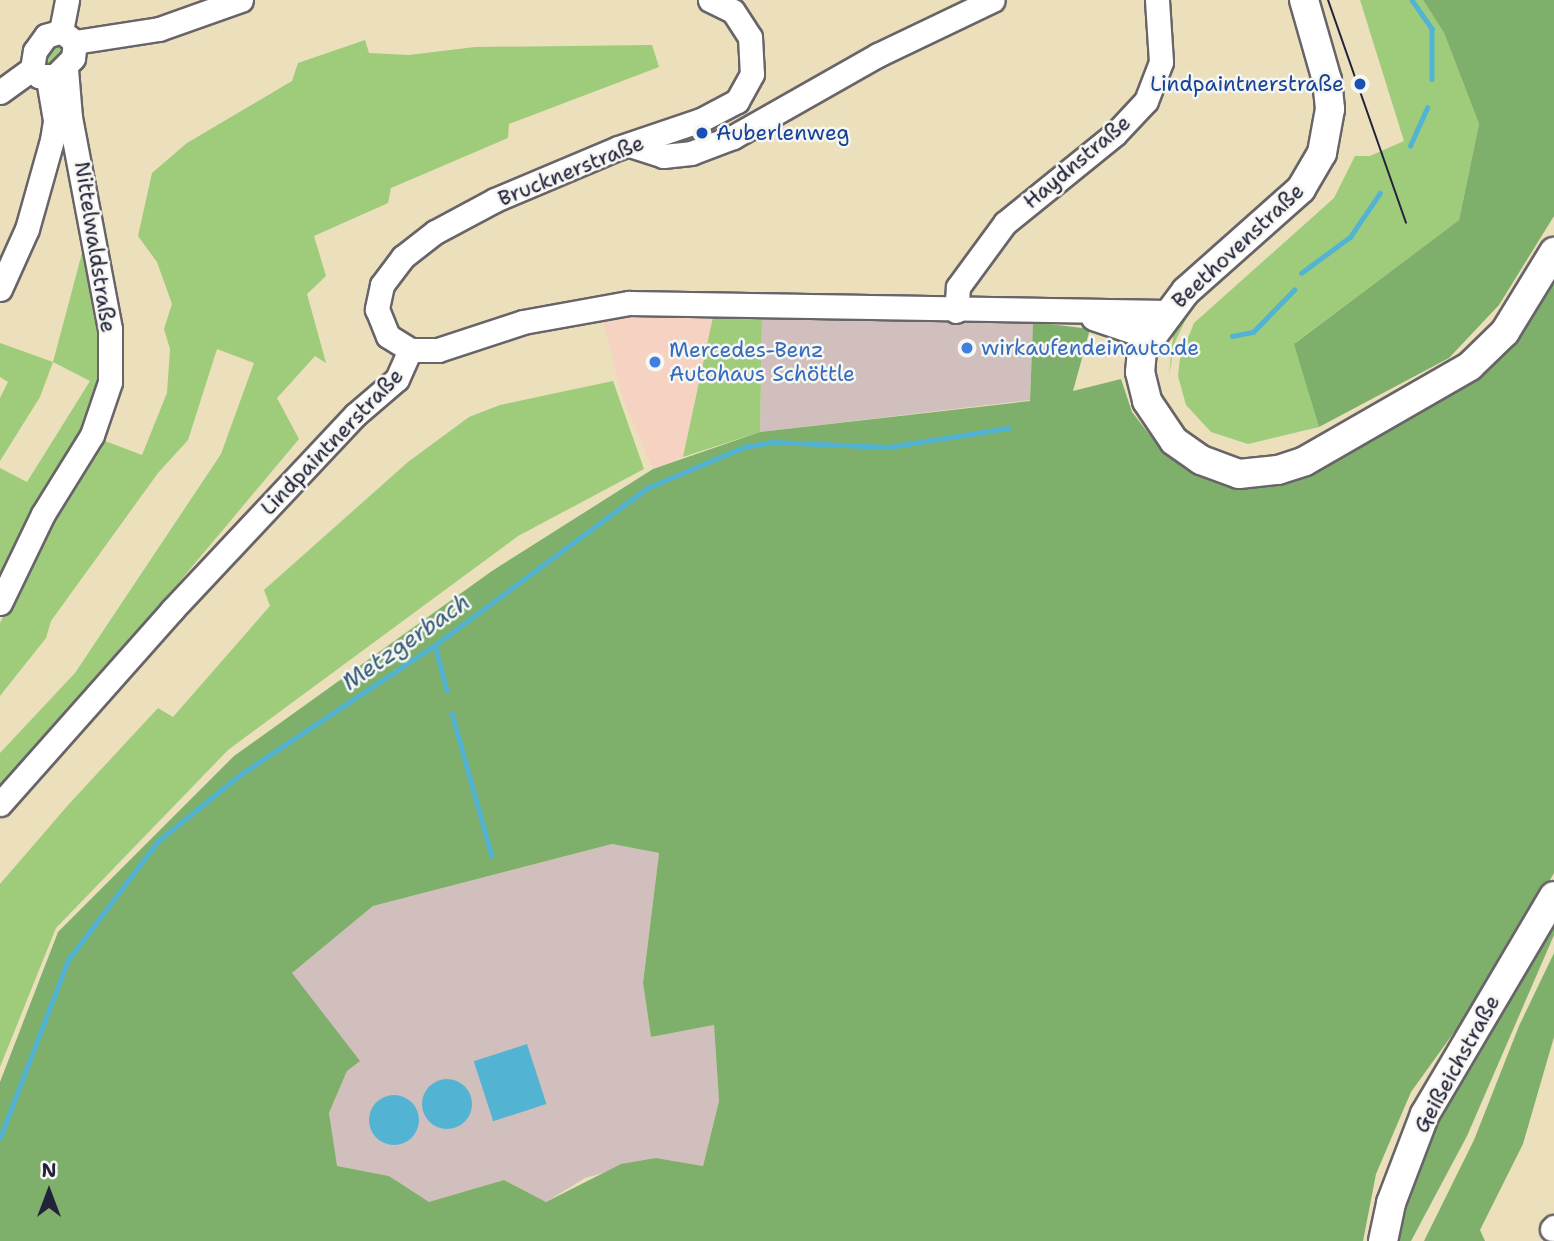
<!DOCTYPE html>
<html>
<head>
<meta charset="utf-8">
<style>
	body { margin:0 }
	#map { position:relative; width:1554px; height:1241px; overflow:hidden; background:#ebdfbc; font-family:"Shantell Sans",sans-serif }
	div>[style] { position:absolute }
	[style*='--x'] { left:calc(var(--x)*1px); top:calc(var(--y)*1px); width:calc(var(--w)*1px); rotate:calc(var(--a)*1deg) }
	.built>* { inset:0; background:#f5d2c2 }
	.industrial>* { inset:0; background:#d1bfbd }
	.green>* { inset:0; background:#9ecc7b }
	.forest>* { inset:0; background:#7eb06b }
	.water>* { inset:0; background:#53b3d2; transform-origin:0 0 }
	.round { border-radius:50% }
	.stream>* { height:4.5px; margin:-2.25px; padding:0 2.25px; transform-origin:2.25px; border-radius:2.25px; background:#53b3d2 }
	.roads { filter:drop-shadow(2px 0 #686468) drop-shadow(-2px 0 #686468) drop-shadow(0 2px #686468) drop-shadow(0 -2px #686468) }
	.minor>* { height:23px; margin:-11.5px; padding:0 11.5px; transform-origin:11.5px; border-radius:11.5px; background:#fff }
	.major>* { height:28px; margin:-14px; padding:0 14px; transform-origin:14px; border-radius:14px; background:#fff }
	.tram>* { height:2px; margin:-1px; padding:0 1px; transform-origin:1px; border-radius:1px; background:#22223b }
	.dots>* { width:19px; height:19px; translate:-50% -50%; box-sizing:border-box; border:4px solid #f6f6f2; border-radius:50% }
	span { translate:-50% -50%; white-space:nowrap; text-align:center; line-height:1.15; -webkit-text-stroke:5px #f6f6f2; paint-order:stroke }
	.transit-label { font-size:21px; color:#164399 }
	.right { translate:-100% -50%; text-align:right }
	.left { translate:0 -50%; text-align:left }
	.street-label { font-size:21px; color:#22223b }
	.shop-label { font-size:21px; color:#366cbe }
	.water-label { font-size:23px; color:#365c77; font-style:italic }
	.north { position:absolute; left:14px; top:1157px; width:70px; height:70px; -webkit-text-stroke:5px #f6f6f2; paint-order:stroke; rotate:0deg; font-size:19px; font-weight:700; line-height:28px; text-align:center; color:#22223b }
	.north::after { content:''; display:block; margin:auto; width:24px; height:32px; background:#22223b; clip-path:polygon(50% 0,100% 100%,50% 72%,0 100%) }
</style>
</head>
<body>
<div id="map">
	<div class="built">
		<i style="clip-path:polygon(602px 317px,713px 317px,683px 457px,653px 469px,623px 399px)"></i>
	</div>
	<div class="industrial">
		<i style="clip-path:polygon(762px 318px,1033px 322px,1030px 400px,760px 432px)"></i>
		<i style="clip-path:polygon(612px 844px,659px 853px,643px 983px,651px 1037px,714px 1025px,719px 1101px,703px 1166px,656px 1158px,585px 1178px,546px 1202px,504px 1180px,429px 1203px,389px 1176px,336px 1166px,329px 1113px,347px 1071px,292px 973px,373px 906px)"></i>
	</div>
	<div class="green">
		<i style="clip-path:polygon(1360px 0,1423px 0,1444px 33px,1479px 124px,1459px 220px,1295px 343px,1319px 427px,1248px 444px,1211px 432px,1186px 405px,1178px 376px,1180px 358px,1194px 323px,1334px 198px,1355px 156px,1370px 156px,1404px 141px)"></i>
		<i style="clip-path:polygon(64px 38px,63px 60px,47px 66px,46px 48px)"></i>
		<i style="clip-path:polygon(365px 40px,369px 53px,409px 55px,475px 47px,652px 45px,659px 67px,509px 124px,508px 138px,391px 188px,388px 203px,314px 236px,326px 276px,307px 294px,326px 363px,315px 356px,277px 398px,299px 439px,0 796px,0 753px,75px 673px,221px 454px,254px 363px,217px 349px,188px 440px,158px 473px,51px 621px,46px 638px,0 696px,0 623px,50px 517px,97px 438px,142px 455px,167px 393px,170px 349px,164px 329px,172px 304px,157px 262px,138px 236px,152px 173px,187px 143px,292px 81px,298px 63px)"></i>
		<i style="clip-path:polygon(82px 253px,88px 254px,103px 384px,86px 431px,0 590px,0 468px,27px 482px,90px 381px,53px 362px,40px 397px,0 461px,0 398px,8px 382px,0 377px,0 343px,53px 362px)"></i>
		<i style="clip-path:polygon(1195px 300px,1175px 342px,1169px 375px,1174px 328px)"></i>
		<i style="clip-path:polygon(713px 317px,762px 318px,760px 432px,683px 457px)"></i>
		<i style="clip-path:polygon(613px 381px,644px 469px,518px 536px,228px 750px,56px 928px,0 1067px,0 884px,69px 804px,158px 708px,173px 717px,270px 606px,264px 590px,408px 462px,469px 417px,500px 405px)"></i>
	</div>
	<div class="forest">
		<i style="clip-path:polygon(1423px 0,1554px 0,1554px 216px,1499px 305px,1449px 358px,1319px 427px,1294px 344px,1459px 220px,1479px 124px,1444px 33px)"></i>
		<i style="clip-path:polygon(evenodd,1554px 274px,1554px 873px,1493px 978px,1411px 1092px,1376px 1174px,1363px 1241px,0 1241px,0 1082px,58px 932px,234px 756px,492px 571px,653px 469px,760px 432px,1030px 401px,1033px 322px,1090px 329px,1073px 391px,1121px 379px,1132px 412px,1156px 443px,1223px 480px,1417px 411px,1554px 274px,612px 844px,659px 853px,643px 983px,651px 1037px,714px 1025px,719px 1101px,703px 1166px,656px 1158px,621px 1164px,546px 1202px,504px 1180px,429px 1202px,389px 1176px,337px 1166px,329px 1113px,347px 1071px,360px 1061px,292px 973px,373px 906px,612px 844px)"></i>
		<i style="clip-path:polygon(1554px 920px,1554px 935px,1467px 1136px,1411px 1241px,1394px 1241px,1408px 1187px,1442px 1106px)"></i>
		<i style="clip-path:polygon(1554px 953px,1554px 1037px,1523px 1144px,1480px 1230px,1485px 1241px,1424px 1241px,1474px 1140px,1519px 1026px)"></i>
	</div>
	<div class="water">
		<i style="left:527px;top:1044px;width:63px;height:56px;rotate:72deg"></i>
		<i class="round" style="left:422px;top:1079px;width:50px;height:50px"></i>
		<i class="round" style="left:369px;top:1095px;width:50px;height:50px"></i>
	</div>
	<div class="stream">
		<i style="--x:1412;--y:0;--w:35;--a:55"></i>
		<i style="--x:1432;--y:29;--w:50;--a:90"></i>
		<i style="--x:1410;--y:146;--w:42;--a:-65.9"></i>
		<i style="--x:1301;--y:273;--w:61;--a:-36.3"></i>
		<i style="--x:1350;--y:237;--w:53;--a:-55.7"></i>
		<i style="--x:1232;--y:336;--w:21;--a:-11"></i>
		<i style="--x:1253;--y:332;--w:59;--a:-45.7"></i>
		<i style="--x:435;--y:645;--w:47;--a:75.1"></i>
		<i style="--x:452;--y:713;--w:148;--a:74.4"></i>
		<i style="--x:0;--y:1138;--w:191;--a:-69.1"></i>
		<i style="--x:68;--y:960;--w:149;--a:-52.9"></i>
		<i style="--x:158;--y:841;--w:107;--a:-38.9"></i>
		<i style="--x:241;--y:774;--w:233;--a:-33.6"></i>
		<i style="--x:435;--y:645;--w:264;--a:-36.5"></i>
		<i style="--x:647;--y:488;--w:105;--a:-22.9"></i>
		<i style="--x:744;--y:447;--w:29;--a:-10"></i>
		<i style="--x:773;--y:442;--w:116;--a:2.5"></i>
		<i style="--x:889;--y:447;--w:121;--a:-9.1"></i>
	</div>
	<div class="roads">
		<div class="minor">
			<i style="--x:710;--y:0;--w:25;--a:26"></i>
			<i style="--x:733;--y:11;--w:31;--a:57"></i>
			<i style="--x:750;--y:37;--w:37;--a:87"></i>
			<i style="--x:752;--y:74;--w:31;--a:119"></i>
			<i style="--x:737;--y:101;--w:41;--a:152.2"></i>
			<i style="--x:701;--y:120;--w:88;--a:161.4"></i>
			<i style="--x:618;--y:148;--w:134;--a:157.1"></i>
			<i style="--x:495;--y:200;--w:68;--a:151.9"></i>
			<i style="--x:435;--y:232;--w:41;--a:142"></i>
			<i style="--x:403;--y:257;--w:35;--a:127"></i>
			<i style="--x:382;--y:285;--w:25;--a:102"></i>
			<i style="--x:377;--y:309;--w:29;--a:68"></i>
			<i style="--x:388;--y:336;--w:26;--a:32"></i>
			<i style="--x:410;--y:350;--w:28;--a:0"></i>
			<i style="--x:438;--y:350;--w:89;--a:-18.2"></i>
			<i style="--x:523;--y:322;--w:108;--a:-10.2"></i>
			<i style="--x:629;--y:303;--w:539;--a:0.96"></i>
			<i style="--x:61;--y:31;--w:18;--a:38"></i>
			<i style="--x:75;--y:42;--w:16;--a:97"></i>
			<i style="--x:73;--y:58;--w:25;--a:135"></i>
			<i style="--x:55;--y:76;--w:16;--a:180"></i>
			<i style="--x:39;--y:76;--w:10;--a:-135"></i>
			<i style="--x:32;--y:69;--w:18;--a:-81"></i>
			<i style="--x:35;--y:51;--w:19;--a:-54"></i>
			<i style="--x:46;--y:36;--w:16;--a:-18"></i>
			<i style="--x:61;--y:31;--w:32;--a:-79"></i>
			<i style="--x:75;--y:42;--w:85;--a:-8.8"></i>
			<i style="--x:159;--y:29;--w:87;--a:-19.5"></i>
			<i style="--x:0;--y:92;--w:39;--a:-36"></i>
			<i style="--x:633;--y:146;--w:32;--a:18"></i>
			<i style="--x:663;--y:156;--w:28;--a:-6"></i>
			<i style="--x:691;--y:153;--w:45;--a:-20.9"></i>
			<i style="--x:733;--y:137;--w:167;--a:-29.5"></i>
			<i style="--x:878;--y:55;--w:127;--a:-25.6"></i>
			<i style="--x:0;--y:289;--w:66;--a:-65.8"></i>
			<i style="--x:27;--y:229;--w:92;--a:-74.3"></i>
			<i style="--x:52;--y:140;--w:20;--a:-81"></i>
			<i style="--x:55;--y:120;--w:42;--a:-99.7"></i>
			<i style="--x:956;--y:311;--w:24;--a:-85"></i>
			<i style="--x:958;--y:287;--w:79;--a:-53.7"></i>
			<i style="--x:1005;--y:223;--w:141;--a:-39"></i>
			<i style="--x:1115;--y:134;--w:45;--a:-46.8"></i>
			<i style="--x:1146;--y:101;--w:42;--a:-69"></i>
			<i style="--x:1161;--y:62;--w:62;--a:-93.7"></i>
			<i style="--x:1093;--y:318;--w:50;--a:18.8"></i>
			<i style="--x:1140;--y:334;--w:17;--a:-17"></i>
			<i style="--x:0;--y:603;--w:99;--a:-64.2"></i>
			<i style="--x:43;--y:514;--w:93;--a:-58.2"></i>
			<i style="--x:92;--y:435;--w:56;--a:-71.2"></i>
			<i style="--x:110;--y:382;--w:53;--a:-90"></i>
			<i style="--x:110;--y:329;--w:216;--a:-100.7"></i>
			<i style="--x:70;--y:117;--w:48;--a:-94.8"></i>
			<i style="--x:0;--y:804;--w:259;--a:-48.4"></i>
			<i style="--x:172;--y:610;--w:267;--a:-46.8"></i>
			<i style="--x:355;--y:415;--w:55;--a:-40.6"></i>
			<i style="--x:397;--y:379;--w:32;--a:-66"></i>
			<i style="--x:1552;--y:1229;--w:3;--a:-45"></i>
		</div>
		<div class="major">
			<i style="--x:1304;--y:0;--w:83;--a:74"></i>
			<i style="--x:1327;--y:80;--w:29;--a:84"></i>
			<i style="--x:1330;--y:109;--w:45;--a:100.3"></i>
			<i style="--x:1322;--y:153;--w:42;--a:120.3"></i>
			<i style="--x:1301;--y:189;--w:154;--a:138.4"></i>
			<i style="--x:1186;--y:291;--w:74;--a:126.7"></i>
			<i style="--x:1142;--y:350;--w:22;--a:95"></i>
			<i style="--x:1140;--y:372;--w:30;--a:76"></i>
			<i style="--x:1147;--y:401;--w:48;--a:56"></i>
			<i style="--x:1174;--y:441;--w:33;--a:35"></i>
			<i style="--x:1201;--y:460;--w:40;--a:20.2"></i>
			<i style="--x:1239;--y:474;--w:39;--a:-6"></i>
			<i style="--x:1278;--y:470;--w:28;--a:-18"></i>
			<i style="--x:1305;--y:461;--w:190;--a:-29.9"></i>
			<i style="--x:1470;--y:366;--w:49;--a:-44.2"></i>
			<i style="--x:1505;--y:332;--w:94;--a:-58.5"></i>
			<i style="--x:1383;--y:1241;--w:39;--a:-78"></i>
			<i style="--x:1391;--y:1203;--w:95;--a:-69.1"></i>
			<i style="--x:1425;--y:1114;--w:253;--a:-59.4"></i>
		</div>
	</div>
	<div class="tram">
		<i style="--x:1328;--y:0;--w:236;--a:70.7"></i>
	</div>
	<div class="dots">
		<i style="left:1360px;top:84px;background:#1a4fb4"></i>
		<i style="left:702px;top:133px;background:#1a4fb4"></i>
		<i style="left:967px;top:348px;background:#3f7fe0"></i>
		<i style="left:655px;top:362px;background:#3f7fe0"></i>
	</div>
	<div class="transit-label">
		<span class="right" style="left:1344px;top:84px">Lindpaintnerstraße</span>
		<span class="left" style="left:716px;top:133px">Auberlenweg</span>
	</div>
	<div class="street-label">
		<span style="left:1077px;top:162px;rotate:-40deg">Haydnstraße</span>
		<span style="left:571px;top:171px;rotate:-22deg">Brucknerstraße</span>
		<span style="left:1238px;top:246px;rotate:-43deg">Beethovenstraße</span>
		<span style="left:95px;top:247px;rotate:81deg">Nittelwaldstraße</span>
		<span style="left:332px;top:442px;rotate:-46deg">Lindpaintnerstraße</span>
		<span style="left:1457px;top:1064px;rotate:-61deg">Geißeichstraße</span>
	</div>
	<div class="shop-label">
		<span class="left" style="left:981px;top:348px">wirkaufendeinauto.de</span>
		<span class="left" style="left:669px;top:362px">Mercedes-Benz<br>Autohaus Schöttle</span>
	</div>
	<div class="water-label">
		<span style="left:406px;top:642px;rotate:-35deg">Metzgerbach</span>
	</div>
	<div class="north">N</div>
</div>
</body>
</html>
